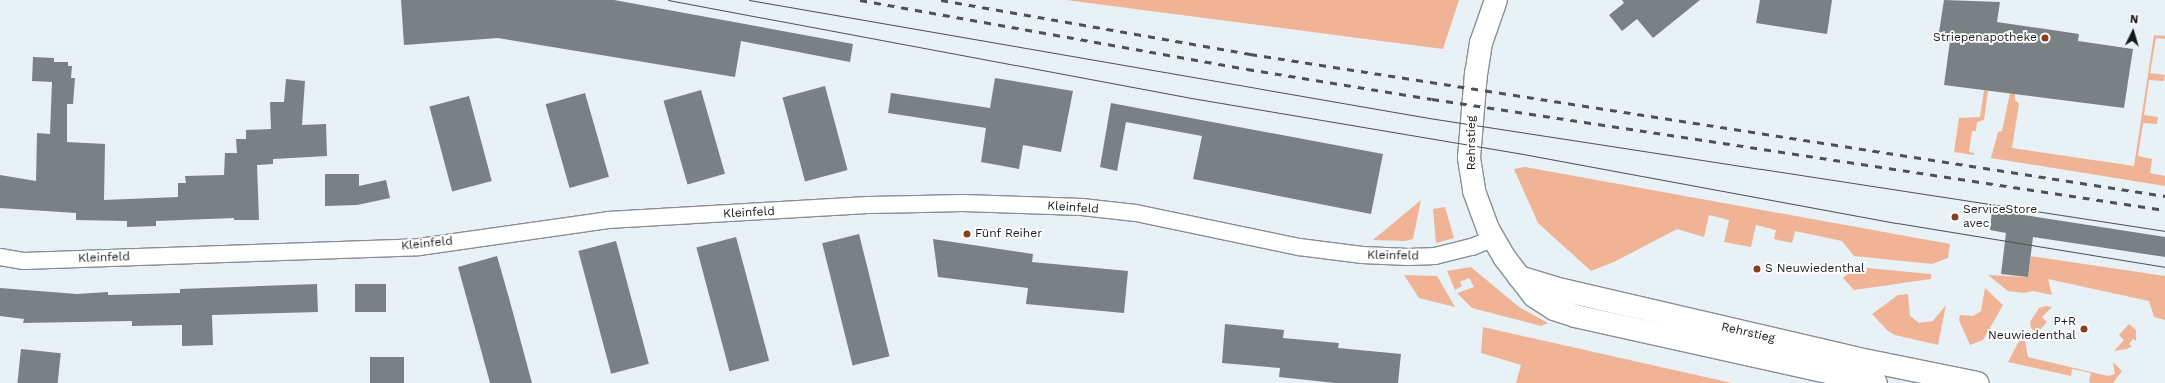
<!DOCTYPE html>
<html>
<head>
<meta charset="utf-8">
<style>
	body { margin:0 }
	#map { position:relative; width:2165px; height:383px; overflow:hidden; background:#e8f1f5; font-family:"Work Sans",sans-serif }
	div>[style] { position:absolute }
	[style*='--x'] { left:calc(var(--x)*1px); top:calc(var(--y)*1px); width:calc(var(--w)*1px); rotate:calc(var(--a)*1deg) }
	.green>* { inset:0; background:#f1b395 }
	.building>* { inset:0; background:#798185; transform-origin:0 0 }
	.roads { filter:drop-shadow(1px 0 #888f93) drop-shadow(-1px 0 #888f93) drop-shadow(0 1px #888f93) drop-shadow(0 -1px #888f93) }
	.street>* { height:16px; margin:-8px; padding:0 8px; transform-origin:8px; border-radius:8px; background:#fff }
	.secondary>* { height:22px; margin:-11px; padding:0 11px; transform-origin:11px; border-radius:11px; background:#fff }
	.tram>* { height:1px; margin:-0.5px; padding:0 0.5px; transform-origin:0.5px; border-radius:0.5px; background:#4c5153 }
	.rail>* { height:3px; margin-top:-1.5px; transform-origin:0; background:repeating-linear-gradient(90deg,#4c5153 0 7px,transparent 0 14px) }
	.dots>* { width:11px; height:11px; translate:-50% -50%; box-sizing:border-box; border:2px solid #fff; border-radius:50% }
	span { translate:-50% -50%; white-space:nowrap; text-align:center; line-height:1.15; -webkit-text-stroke:3.5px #fff; paint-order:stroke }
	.poi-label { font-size:12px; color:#16191a }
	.right { translate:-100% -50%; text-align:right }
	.left { translate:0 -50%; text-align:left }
	.street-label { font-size:12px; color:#16191a }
	.north { position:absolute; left:2113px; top:12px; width:40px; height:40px; -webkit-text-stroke:3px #fff; paint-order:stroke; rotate:5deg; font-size:11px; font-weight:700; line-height:16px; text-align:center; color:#16191a }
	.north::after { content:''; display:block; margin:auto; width:14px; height:18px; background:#16191a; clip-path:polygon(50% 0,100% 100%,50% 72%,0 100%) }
</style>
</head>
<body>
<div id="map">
	<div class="green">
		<i style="clip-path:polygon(1066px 0,1459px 0,1443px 49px)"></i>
		<i style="clip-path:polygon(2154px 35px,2165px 36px,2165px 39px,2156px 38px,2150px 73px,2165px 75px,2164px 81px,2149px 80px,2144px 115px,2158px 117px,2157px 124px,2143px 123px,2138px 156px,2152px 159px,2150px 173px,2165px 176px,2165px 186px,1991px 158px,1998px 132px,2002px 131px,2010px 93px,2015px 92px,2015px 100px,2019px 104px,2012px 148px,2134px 166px)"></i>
		<i style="clip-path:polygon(1984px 90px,1988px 91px,1984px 120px,1977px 122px,1976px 131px,1972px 131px,1969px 152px,1974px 153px,1974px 155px,1954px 152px,1959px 118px,1980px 117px)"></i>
		<i style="clip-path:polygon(1525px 167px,1950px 244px,1948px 258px,1932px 264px,1854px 256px,1842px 241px,1795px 231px,1792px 243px,1774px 239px,1776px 230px,1756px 225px,1751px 247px,1724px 242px,1729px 220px,1709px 215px,1704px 237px,1677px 229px,1614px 262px,1591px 271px,1538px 223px,1514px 169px)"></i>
		<i style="clip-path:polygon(1421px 200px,1413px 239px,1405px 241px,1373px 240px)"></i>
		<i style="clip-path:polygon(1445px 207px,1454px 238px,1436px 243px,1433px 209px)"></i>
		<i style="clip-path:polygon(2031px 256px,2165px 276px,2165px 320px,2154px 317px,2149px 301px,2048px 279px,2052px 295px,2033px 291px,2024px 293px,2008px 291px,1988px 275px,2028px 277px)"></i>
		<i style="clip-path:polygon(1471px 267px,1519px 307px,1548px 323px,1541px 326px,1472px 308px,1457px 293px,1474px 287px,1469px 278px,1460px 282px,1462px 286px,1455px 290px,1447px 271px)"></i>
		<i style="clip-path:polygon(1856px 267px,1931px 274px,1931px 279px,1854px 290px,1843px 278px)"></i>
		<i style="clip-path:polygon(1404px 275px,1437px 276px,1455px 307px,1419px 298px)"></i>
		<i style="clip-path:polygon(1985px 288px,2003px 305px,1983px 340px,1970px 345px,1959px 320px,1960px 315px,1973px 316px,1981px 311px)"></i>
		<i style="clip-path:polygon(1908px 294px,1910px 316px,1919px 323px,1933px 321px,1946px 305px,1938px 345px,1895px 335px,1888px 331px,1872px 314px,1898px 295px)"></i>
		<i style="clip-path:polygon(2046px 306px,2052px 307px,2042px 317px,2047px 322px,2037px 333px,2031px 328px,2030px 322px,2039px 308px)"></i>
		<i style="clip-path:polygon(2129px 324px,2136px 330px,2136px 341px,2133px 339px,2129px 344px,2132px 346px,2127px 349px,2114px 351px,2124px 340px,2119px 335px)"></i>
		<i style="clip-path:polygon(1483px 327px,1732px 383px,1516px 383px,1521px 365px,1481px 353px)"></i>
		<i style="clip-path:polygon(2019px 341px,2025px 341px,2028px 357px,2108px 376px,2115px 374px,2113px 362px,2122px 371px,2113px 383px,2091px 383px,2089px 382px,2091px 373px,2072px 369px,2071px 376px,2008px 362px)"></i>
	</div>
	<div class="building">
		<i style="clip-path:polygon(401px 0,614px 0,853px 44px,850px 62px,741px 41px,735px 77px,498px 38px,404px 45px)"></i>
		<i style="clip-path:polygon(1622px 0,1700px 0,1653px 38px,1637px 19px,1622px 31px,1609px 15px,1624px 3px)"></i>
		<i style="clip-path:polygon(1760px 0,1832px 0,1827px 34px,1756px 23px)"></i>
		<i style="clip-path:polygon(1944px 0,2000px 2px,1997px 22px,2079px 34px,2078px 41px,2133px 49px,2124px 108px,1944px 85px,1950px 41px,1938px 39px)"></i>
		<i style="clip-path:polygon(33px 57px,54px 58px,54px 62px,68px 62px,68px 66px,72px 66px,71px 78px,75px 78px,73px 104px,67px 104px,67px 142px,105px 144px,104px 200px,178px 197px,178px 183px,186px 183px,185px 176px,224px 175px,225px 153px,237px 153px,236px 139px,246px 139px,246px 130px,271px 129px,270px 102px,284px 102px,286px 79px,305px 81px,302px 125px,326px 124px,327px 156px,273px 159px,273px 164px,257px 165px,259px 220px,234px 220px,234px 218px,156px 221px,156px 226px,127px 227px,127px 221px,76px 220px,76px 213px,0 208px,0 175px,36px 181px,37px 133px,50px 134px,52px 82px,32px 81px)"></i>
		<i style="clip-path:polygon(995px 78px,1073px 91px,1061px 152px,1023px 145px,1019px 169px,981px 162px,986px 128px,888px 113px,891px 93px,990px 108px)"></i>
		<i style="left:825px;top:86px;width:87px;height:44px;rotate:75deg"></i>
		<i style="left:701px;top:90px;width:87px;height:39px;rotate:74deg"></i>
		<i style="left:585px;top:93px;width:87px;height:41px;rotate:74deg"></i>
		<i style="left:469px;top:96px;width:88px;height:41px;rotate:75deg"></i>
		<i style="clip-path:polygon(1111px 103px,1383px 154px,1371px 214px,1193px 179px,1202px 136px,1126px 122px,1117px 171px,1100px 167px)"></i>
		<i style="clip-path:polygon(325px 174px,359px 174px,359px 186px,386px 180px,390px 198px,357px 205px,325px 206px)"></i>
		<i style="clip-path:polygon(1992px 210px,2165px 237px,2165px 257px,2033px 237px,2028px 277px,2001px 274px,2006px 233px,1990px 230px)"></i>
		<i style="left:859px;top:234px;width:126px;height:38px;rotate:76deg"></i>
		<i style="left:736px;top:237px;width:128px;height:41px;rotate:75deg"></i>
		<i style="clip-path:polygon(933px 239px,1033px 254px,1032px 262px,1128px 271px,1124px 313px,1026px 304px,1028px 288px,938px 277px)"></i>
		<i style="left:616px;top:241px;width:127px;height:39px;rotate:75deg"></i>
		<i style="clip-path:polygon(497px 256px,509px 298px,532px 383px,490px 383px,481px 350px,458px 267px)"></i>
		<i style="clip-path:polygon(317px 284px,318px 312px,212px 315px,213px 345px,182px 346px,182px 325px,132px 326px,132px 321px,23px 323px,24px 319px,0 316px,0 288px,77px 294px,108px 292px,108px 295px,180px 293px,180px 289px)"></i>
		<i style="left:355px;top:284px;width:31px;height:28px"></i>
		<i style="clip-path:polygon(1225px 324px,1284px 330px,1283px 338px,1339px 343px,1338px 348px,1401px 354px,1398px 383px,1335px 383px,1279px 377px,1280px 368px,1222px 363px)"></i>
		<i style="left:21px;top:349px;width:40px;height:34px;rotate:6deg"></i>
		<i style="left:370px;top:357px;width:34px;height:26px"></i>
	</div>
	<div class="roads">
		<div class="street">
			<i style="--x:0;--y:257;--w:23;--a:10"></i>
			<i style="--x:23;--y:261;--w:396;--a:-2"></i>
			<i style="--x:419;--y:247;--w:191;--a:-8.1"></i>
			<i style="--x:608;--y:220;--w:260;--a:-3.3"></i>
			<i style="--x:868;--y:205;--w:95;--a:-1.2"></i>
			<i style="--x:963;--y:203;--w:119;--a:1.9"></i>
			<i style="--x:1082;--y:207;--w:54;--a:6.3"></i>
			<i style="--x:1136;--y:213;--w:167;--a:11.8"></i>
			<i style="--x:1299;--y:247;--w:64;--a:7.2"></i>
			<i style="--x:1362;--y:255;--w:46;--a:2.5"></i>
			<i style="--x:1408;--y:257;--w:27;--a:-2"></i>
			<i style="--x:1435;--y:256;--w:38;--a:-14"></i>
			<i style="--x:1472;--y:247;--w:24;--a:-22"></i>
		</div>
		<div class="secondary">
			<i style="--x:1496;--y:0;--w:46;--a:109.2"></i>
			<i style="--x:1481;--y:43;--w:30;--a:99"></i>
			<i style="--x:1476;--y:73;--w:85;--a:94.7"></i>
			<i style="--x:1469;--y:158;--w:33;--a:81"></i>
			<i style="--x:1474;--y:191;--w:40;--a:69.8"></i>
			<i style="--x:1488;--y:229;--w:32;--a:60"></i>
			<i style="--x:1504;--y:257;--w:49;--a:52.4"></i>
			<i style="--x:1534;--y:296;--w:24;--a:33"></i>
			<i style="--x:1554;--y:309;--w:22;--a:18"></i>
			<i style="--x:1575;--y:316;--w:308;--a:12.5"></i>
			<i style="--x:1519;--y:277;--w:37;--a:17"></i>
			<i style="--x:1554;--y:288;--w:308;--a:13.1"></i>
			<i style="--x:1854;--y:358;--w:126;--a:11.5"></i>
		</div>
	</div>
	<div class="tram">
		<i style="--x:668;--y:0;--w:527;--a:10.61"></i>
		<i style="--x:1186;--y:97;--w:337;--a:9.6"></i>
		<i style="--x:1518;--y:153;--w:385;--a:10.5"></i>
		<i style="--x:1897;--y:223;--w:272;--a:9.3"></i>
		<i style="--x:749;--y:0;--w:690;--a:9.84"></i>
		<i style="--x:1429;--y:118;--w:745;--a:8.73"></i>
	</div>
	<div class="rail">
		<i style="--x:860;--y:0;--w:393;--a:10.1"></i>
		<i style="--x:1247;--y:69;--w:187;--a:9.2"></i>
		<i style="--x:1432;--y:99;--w:741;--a:8.61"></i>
		<i style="--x:941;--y:0;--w:314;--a:9.9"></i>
		<i style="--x:1250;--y:54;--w:926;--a:8.82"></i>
	</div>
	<div class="dots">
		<i style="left:2045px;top:38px;background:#854019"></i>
		<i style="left:1955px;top:217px;background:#854019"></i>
		<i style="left:967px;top:234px;background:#854019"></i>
		<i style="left:1757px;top:269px;background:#854019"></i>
		<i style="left:2084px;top:329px;background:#854019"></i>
	</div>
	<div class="poi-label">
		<span class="right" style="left:2037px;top:38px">Striepenapotheke</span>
		<span class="left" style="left:1963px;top:217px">ServiceStore<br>avec</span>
		<span class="left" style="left:975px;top:234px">Fünf Reiher</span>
		<span class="left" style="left:1765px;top:269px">S Neuwiedenthal</span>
		<span class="right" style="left:2076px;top:329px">P+R<br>Neuwiedenthal</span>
	</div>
	<div class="street-label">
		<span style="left:1472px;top:143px;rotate:-90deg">Rehrstieg</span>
		<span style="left:1073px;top:208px;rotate:4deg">Kleinfeld</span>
		<span style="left:749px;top:213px;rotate:-3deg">Kleinfeld</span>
		<span style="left:427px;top:244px;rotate:-6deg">Kleinfeld</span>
		<span style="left:1393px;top:256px;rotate:1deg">Kleinfeld</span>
		<span style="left:104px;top:258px;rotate:-2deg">Kleinfeld</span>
		<span style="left:1748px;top:333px;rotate:13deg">Rehrstieg</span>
	</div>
	<div class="north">N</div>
</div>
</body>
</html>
